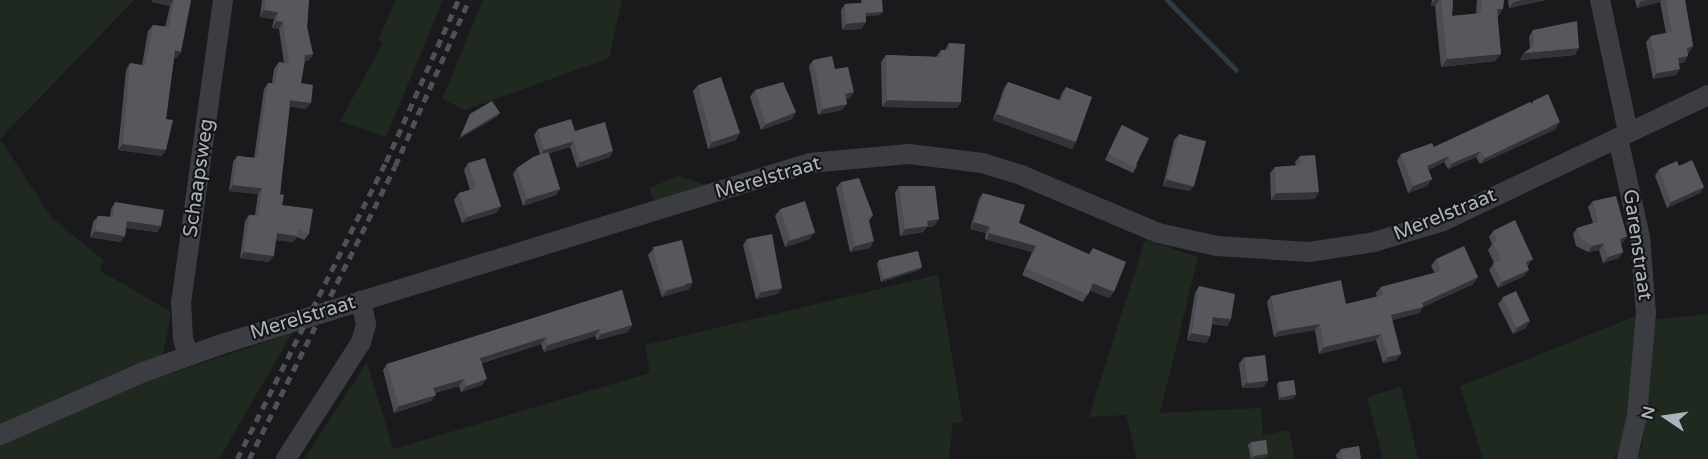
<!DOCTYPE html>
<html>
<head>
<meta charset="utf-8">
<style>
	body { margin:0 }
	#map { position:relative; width:1708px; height:459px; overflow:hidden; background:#1a1a1d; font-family:"Varela Round",sans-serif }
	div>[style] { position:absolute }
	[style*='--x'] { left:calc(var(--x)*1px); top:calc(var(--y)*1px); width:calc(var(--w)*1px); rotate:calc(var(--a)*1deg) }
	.green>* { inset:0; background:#1f2920 }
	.stream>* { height:5px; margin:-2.5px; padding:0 2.5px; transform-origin:2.5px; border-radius:2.5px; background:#2e3b43 }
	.minor>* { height:20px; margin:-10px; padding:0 10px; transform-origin:10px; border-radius:10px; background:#3b3d42 }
	.rail>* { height:4.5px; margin-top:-2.25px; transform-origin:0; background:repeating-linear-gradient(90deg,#4e5157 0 8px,transparent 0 14px) }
	.wall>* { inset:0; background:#4b4d52 }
	.shaded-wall>* { inset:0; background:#333438; transform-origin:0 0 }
	.building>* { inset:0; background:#56585e; transform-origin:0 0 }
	span { translate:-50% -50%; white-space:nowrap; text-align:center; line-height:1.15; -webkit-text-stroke:4.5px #151518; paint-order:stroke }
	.street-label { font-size:20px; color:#acb3bd }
	.north { position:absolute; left:1636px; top:387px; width:60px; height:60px; -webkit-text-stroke:4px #151518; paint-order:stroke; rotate:283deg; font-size:16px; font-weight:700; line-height:24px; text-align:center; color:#acb3bd }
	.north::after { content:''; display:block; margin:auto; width:21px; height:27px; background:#acb3bd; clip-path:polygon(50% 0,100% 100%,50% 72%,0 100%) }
</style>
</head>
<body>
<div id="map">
	<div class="green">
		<i style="clip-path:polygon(0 0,134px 0,0 139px,52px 218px,104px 261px,99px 270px,171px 312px,163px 356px,167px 375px,292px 333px,219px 459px,0 459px)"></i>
		<i style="clip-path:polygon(396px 0,443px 0,386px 137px,340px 121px,383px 43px,378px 40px)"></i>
		<i style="clip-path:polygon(483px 0,622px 0,609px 58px,465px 110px,442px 99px)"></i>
		<i style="clip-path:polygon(678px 176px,706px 185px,654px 202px,650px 188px)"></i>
		<i style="clip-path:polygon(1145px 240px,1198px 257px,1160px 413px,1261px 408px,1263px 435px,1289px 430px,1295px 459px,1137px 459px,1126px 415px,1089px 417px)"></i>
		<i style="clip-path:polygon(938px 275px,963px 422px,953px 423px,949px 459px,304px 459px,367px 362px,393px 449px,650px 373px,645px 345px)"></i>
		<i style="clip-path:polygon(1708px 314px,1708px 459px,1637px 459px,1642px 446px,1650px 379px,1651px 320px)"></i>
		<i style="clip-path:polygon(1639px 315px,1628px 439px,1613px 459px,1483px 459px,1460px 386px)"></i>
		<i style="clip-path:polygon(1401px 387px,1418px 459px,1383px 459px,1367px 397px)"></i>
	</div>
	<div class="stream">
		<i style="--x:1167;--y:0;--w:98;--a:45.4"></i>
	</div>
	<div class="minor">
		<i style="--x:1600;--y:0;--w:135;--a:78"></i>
		<i style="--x:1618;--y:138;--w:101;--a:77.5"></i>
		<i style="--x:1640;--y:237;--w:76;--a:85.5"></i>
		<i style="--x:1646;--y:313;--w:103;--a:95"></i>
		<i style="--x:1637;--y:416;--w:44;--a:103.1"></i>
		<i style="--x:188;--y:355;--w:17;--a:-107"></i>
		<i style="--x:183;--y:339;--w:36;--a:-93"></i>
		<i style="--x:181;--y:303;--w:306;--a:-82.1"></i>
		<i style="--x:0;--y:435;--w:154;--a:-23.7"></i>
		<i style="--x:141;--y:373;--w:86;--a:-19.7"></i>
		<i style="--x:222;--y:344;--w:615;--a:-17.11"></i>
		<i style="--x:810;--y:163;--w:99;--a:-5.2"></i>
		<i style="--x:909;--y:154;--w:74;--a:7"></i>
		<i style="--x:982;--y:163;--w:41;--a:17.1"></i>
		<i style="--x:1021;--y:175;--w:149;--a:22.9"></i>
		<i style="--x:1158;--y:233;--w:60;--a:12.4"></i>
		<i style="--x:1217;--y:246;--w:92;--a:3.7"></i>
		<i style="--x:1309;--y:252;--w:66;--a:-8.7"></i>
		<i style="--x:1374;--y:242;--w:72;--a:-16.9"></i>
		<i style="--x:1443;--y:221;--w:293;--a:-25.4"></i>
		<i style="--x:286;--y:459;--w:139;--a:-57.3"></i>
		<i style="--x:361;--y:342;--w:19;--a:-74"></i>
		<i style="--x:366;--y:324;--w:24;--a:-102"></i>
	</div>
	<div class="rail">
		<i style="--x:237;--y:459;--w:332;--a:-63.4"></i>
		<i style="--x:386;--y:162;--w:177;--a:-66"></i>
		<i style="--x:249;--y:459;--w:327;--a:-63.5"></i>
		<i style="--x:395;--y:166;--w:182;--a:-66"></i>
	</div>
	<div class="wall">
		<i style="clip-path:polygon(153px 0,191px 0,177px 58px,174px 58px,166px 119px,162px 156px,118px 150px,126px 70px,130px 63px,142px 65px,148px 31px,153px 25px,165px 27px,170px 6px,152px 2px)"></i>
		<i style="clip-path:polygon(262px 0,309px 0,307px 27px,313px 54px,309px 60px,305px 61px,301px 83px,306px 109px,290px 106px,280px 194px,282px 205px,309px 234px,304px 240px,297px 237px,293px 242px,276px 240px,269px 262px,240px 258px,245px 221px,249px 215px,255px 215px,258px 194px,229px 191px,233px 162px,237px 156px,254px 158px,264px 89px,268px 83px,272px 83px,274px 69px,279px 62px,284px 63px,279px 29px,272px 28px,274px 19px,260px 17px)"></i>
		<i style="clip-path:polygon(861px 0,882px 0,880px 15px,865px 16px,866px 22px,861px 29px,842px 30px,841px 10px,845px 4px,861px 3px)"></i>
		<i style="clip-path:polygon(1432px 0,1453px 0,1452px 16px,1476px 14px,1477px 0,1504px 0,1497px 17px,1501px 54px,1495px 61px,1441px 67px,1435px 6px,1431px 5px)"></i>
		<i style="clip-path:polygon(1508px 0,1546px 0,1509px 8px)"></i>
		<i style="clip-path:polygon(1635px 0,1685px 0,1693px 46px,1689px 52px,1688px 53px,1684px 63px,1679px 63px,1676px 75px,1653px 79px,1646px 42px,1651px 36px,1666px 33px,1660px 2px,1637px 8px)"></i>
		<i style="clip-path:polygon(1533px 30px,1579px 48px,1575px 55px,1520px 60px,1524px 53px,1530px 49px,1529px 37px)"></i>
		<i style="clip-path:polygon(949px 43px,961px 102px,957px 108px,882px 107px,881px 62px,886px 55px,936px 57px,941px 50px,945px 50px)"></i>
		<i style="clip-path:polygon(813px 60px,835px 69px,850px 98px,846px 99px,847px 104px,842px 110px,818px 115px,809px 66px)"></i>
		<i style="clip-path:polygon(1008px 82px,1059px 100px,1062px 93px,1066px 87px,1076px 142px,1072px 149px,993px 120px,1004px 88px)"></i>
		<i style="clip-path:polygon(698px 85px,736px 140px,708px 149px,693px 91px)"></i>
		<i style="clip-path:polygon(755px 90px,796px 112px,792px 119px,761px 130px,750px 97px)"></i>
		<i style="clip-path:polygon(1533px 101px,1556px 129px,1480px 164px,1476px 157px,1448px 169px,1444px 162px,1428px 170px,1432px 179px,1427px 186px,1408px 193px,1397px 161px,1401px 154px,1434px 147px,1531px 104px)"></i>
		<i style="clip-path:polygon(1122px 125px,1137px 166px,1133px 173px,1105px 160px,1118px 132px)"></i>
		<i style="clip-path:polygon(538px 129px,575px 131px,610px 157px,577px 168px,570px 147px,549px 153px,560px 189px,556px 195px,523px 206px,513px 174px,517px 168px,540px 154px,534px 135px)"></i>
		<i style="clip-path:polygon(1179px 134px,1190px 191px,1163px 186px,1174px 140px)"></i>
		<i style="clip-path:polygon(1300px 156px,1315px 199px,1271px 200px,1270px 173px,1275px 167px,1296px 166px,1295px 162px)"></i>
		<i style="clip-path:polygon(468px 163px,501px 206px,496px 213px,462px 223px,454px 200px,459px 193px,470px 190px,464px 170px)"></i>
		<i style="clip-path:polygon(1659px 169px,1704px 187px,1700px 193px,1667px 208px,1655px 176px)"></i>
		<i style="clip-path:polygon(841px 182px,873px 215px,869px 221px,870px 248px,850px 252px,836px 188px)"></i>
		<i style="clip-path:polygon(899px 186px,939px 219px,934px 226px,927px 227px,923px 232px,900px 236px,895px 193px)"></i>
		<i style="clip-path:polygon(983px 193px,1019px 223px,1089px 254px,1093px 248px,1109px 298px,1090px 290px,1083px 302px,1022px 275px,1032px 252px,985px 239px,986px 233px,970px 229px,979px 199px)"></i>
		<i style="clip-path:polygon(1593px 201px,1627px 236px,1623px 242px,1621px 243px,1623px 252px,1619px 258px,1603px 263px,1599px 250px,1588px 252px,1576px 246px,1573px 234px,1577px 228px,1593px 223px,1588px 207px)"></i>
		<i style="clip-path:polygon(115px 202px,161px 226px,157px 232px,126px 228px,125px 236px,120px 242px,90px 237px,93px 222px,98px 216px,110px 217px,111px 209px)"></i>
		<i style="clip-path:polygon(780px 209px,810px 239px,785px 247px,775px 216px)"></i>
		<i style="clip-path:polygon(1493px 231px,1533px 259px,1527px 266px,1524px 276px,1498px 288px,1489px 270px,1494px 263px,1488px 250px,1492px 244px,1489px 237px)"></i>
		<i style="clip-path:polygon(747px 239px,782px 288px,777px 294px,756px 299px,743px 245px)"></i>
		<i style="clip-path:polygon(653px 249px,689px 289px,662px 297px,648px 255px)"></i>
		<i style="clip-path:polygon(1436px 259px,1478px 277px,1473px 284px,1423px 307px,1419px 313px,1392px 320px,1401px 354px,1396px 360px,1383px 363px,1376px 340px,1319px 354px,1315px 330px,1274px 337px,1267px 302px,1271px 296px,1346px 304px,1377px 297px,1376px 293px,1381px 287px,1435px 273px,1431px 266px)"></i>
		<i style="clip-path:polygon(879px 260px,922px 267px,919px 270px,881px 282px,877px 264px)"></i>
		<i style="clip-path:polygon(1199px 286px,1231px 319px,1227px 326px,1212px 324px,1210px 336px,1206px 343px,1187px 340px,1195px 293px)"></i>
		<i style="clip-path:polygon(622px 290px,632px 325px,628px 332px,597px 340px,595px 336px,544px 352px,541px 344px,482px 363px,482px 385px,461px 392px,459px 386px,435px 393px,436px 395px,431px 401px,394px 413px,383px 370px,387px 364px)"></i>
		<i style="clip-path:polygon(1503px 298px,1526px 328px,1513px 334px,1498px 304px)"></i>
		<i style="clip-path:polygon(1244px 357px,1264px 387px,1242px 388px,1239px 364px)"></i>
		<i style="clip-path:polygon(1279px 381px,1293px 399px,1279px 400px,1277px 385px)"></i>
		<i style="clip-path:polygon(1251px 442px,1266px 457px,1251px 459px,1248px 445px)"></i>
		<i style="clip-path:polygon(1341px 449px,1361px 459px,1337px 459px,1336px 455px)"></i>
	</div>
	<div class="shaded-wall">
		<i style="clip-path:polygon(154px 0,173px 0,170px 6px,152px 2px)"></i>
		<i style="clip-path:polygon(1435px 0,1439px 0,1435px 6px,1431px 5px)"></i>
		<i style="clip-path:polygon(1522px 0,1546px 0,1509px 8px,1514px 2px)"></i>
		<i style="clip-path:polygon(1647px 0,1662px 0,1660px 2px,1637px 8px,1641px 1px)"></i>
		<i style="clip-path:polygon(1497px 9px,1503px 9px,1498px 17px)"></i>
		<i style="clip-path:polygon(264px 10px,278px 12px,274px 19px,260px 17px)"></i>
		<i style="clip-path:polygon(883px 12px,880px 15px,862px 16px,864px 13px)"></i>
		<i style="clip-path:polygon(277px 21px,283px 22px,279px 29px,272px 28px)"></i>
		<i style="clip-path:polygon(866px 22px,861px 29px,842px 30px,846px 24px)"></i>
		<i style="clip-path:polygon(1693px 46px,1689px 52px,1682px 54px,1687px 48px)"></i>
		<i style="clip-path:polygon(1579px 48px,1575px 55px,1520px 60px,1524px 53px)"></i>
		<i style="clip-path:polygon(175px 50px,181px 52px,177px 58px,171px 57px)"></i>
		<i style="clip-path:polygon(313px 54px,309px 60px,301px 61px,305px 55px)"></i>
		<i style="clip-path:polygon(1501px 54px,1495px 61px,1441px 67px,1447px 59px)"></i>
		<i style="clip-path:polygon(1688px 56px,1684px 63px,1674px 64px,1678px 58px)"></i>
		<i style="clip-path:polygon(1680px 69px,1676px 75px,1653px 79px,1657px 73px)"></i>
		<i style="clip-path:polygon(854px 92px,850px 98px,840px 100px,845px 94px)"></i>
		<i style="clip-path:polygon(290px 100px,311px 103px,306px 109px,286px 106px)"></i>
		<i style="clip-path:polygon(887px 100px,961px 102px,957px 108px,882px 107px)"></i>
		<i style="clip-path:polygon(847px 104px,842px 110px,818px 115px,823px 109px)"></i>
		<i style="clip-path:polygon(796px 112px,792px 119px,761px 130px,766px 124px)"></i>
		<i style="clip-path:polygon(500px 113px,497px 117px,457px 140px,460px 137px)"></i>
		<i style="clip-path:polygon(997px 114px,1076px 142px,1072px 149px,993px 120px)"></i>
		<i style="clip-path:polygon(1560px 122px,1556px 129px,1480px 164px,1485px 158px)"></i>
		<i style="clip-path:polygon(740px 133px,736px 140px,708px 149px,712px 142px)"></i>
		<i style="clip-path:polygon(574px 141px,570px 147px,541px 156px,544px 150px)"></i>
		<i style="clip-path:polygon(123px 144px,166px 150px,162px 156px,118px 150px)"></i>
		<i style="clip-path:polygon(613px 151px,610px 157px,577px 168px,580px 162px)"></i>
		<i style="clip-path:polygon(1481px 151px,1476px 157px,1448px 169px,1452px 163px)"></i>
		<i style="clip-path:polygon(1449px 156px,1444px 162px,1423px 173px,1427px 166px)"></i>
		<i style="clip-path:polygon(1167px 179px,1195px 184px,1190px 191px,1163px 186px)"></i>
		<i style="clip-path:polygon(1432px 179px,1427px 186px,1408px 193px,1413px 186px)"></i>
		<i style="clip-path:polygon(233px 185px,262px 188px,258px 194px,229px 191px)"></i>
		<i style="clip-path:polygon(1704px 187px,1700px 193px,1667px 208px,1671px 202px)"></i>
		<i style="clip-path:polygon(560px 189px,556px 195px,523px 206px,527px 199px)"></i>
		<i style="clip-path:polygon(1319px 192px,1315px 199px,1271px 200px,1276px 193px)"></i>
		<i style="clip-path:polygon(501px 206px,496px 213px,462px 223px,467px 217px)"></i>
		<i style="clip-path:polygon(939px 219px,934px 226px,927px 227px,923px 232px,900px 236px,905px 229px,927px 221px)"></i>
		<i style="clip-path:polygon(127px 221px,161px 226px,157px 232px,123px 227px)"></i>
		<i style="clip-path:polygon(974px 222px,990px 227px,986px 233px,970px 229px)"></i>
		<i style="clip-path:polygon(95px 231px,125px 236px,120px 242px,90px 237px)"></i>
		<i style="clip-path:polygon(815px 232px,810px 239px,785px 247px,789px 240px)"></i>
		<i style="clip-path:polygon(277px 233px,297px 236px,293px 242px,273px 240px)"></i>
		<i style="left:989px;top:233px;width:49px;height:7px;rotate:15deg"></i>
		<i style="clip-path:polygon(1627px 236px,1623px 242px,1615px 245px,1620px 239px)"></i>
		<i style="clip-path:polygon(874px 241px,870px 248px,850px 252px,855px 246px)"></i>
		<i style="clip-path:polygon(1604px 243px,1599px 250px,1588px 252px,1592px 246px)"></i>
		<i style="clip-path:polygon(244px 252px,274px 256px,269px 262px,240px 258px)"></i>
		<i style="clip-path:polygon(1623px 252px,1619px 258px,1603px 263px,1608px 257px)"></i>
		<i style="clip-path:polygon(1533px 259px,1528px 265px,1521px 269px,1526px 262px)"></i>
		<i style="clip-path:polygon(922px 267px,919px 270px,881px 282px,884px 279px)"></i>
		<i style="clip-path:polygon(1529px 270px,1524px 276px,1498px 288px,1502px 282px)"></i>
		<i style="clip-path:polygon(1478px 277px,1473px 284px,1423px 307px,1419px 313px,1387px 322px,1391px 315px,1422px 303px)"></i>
		<i style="clip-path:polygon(693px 283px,689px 289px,662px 297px,666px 291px)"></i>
		<i style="clip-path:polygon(1093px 283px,1114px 292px,1109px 298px,1088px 290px)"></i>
		<i style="clip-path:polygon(782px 288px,777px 294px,756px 299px,761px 292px)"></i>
		<i style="clip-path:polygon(1213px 317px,1231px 319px,1227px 326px,1209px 323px)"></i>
		<i style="clip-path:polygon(1530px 321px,1526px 328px,1513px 334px,1517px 328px)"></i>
		<i style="clip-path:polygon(1320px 324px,1315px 330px,1274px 337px,1278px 331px)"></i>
		<i style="clip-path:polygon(632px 325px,628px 332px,597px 340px,601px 334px)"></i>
		<i style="clip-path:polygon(600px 329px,595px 336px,544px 352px,548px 345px)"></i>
		<i style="clip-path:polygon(1192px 333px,1210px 336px,1206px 343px,1187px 340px)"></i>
		<i style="clip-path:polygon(1381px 334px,1376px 340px,1319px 354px,1324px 347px)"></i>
		<i style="clip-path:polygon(546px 337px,541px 344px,476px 364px,480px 358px)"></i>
		<i style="clip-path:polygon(1401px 354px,1396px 360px,1383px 363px,1388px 357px)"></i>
		<i style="clip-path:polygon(464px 379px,459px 386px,429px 394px,433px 388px)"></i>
		<i style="clip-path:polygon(487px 379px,482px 385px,461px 392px,466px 386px)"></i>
		<i style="clip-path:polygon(1268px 381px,1264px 387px,1242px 388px,1247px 382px)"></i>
		<i style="clip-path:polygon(436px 395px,431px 401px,394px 413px,399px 406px)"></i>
		<i style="clip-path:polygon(1296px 395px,1293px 399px,1279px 400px,1281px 397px)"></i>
		<i style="clip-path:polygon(1268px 454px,1266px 457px,1251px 459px,1253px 456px)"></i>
	</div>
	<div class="building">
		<i style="clip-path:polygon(174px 0,191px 0,181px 52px,175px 50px,166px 119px,173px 120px,166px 150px,123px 144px,130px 63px,145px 66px,153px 25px,169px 27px)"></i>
		<i style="clip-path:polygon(266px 0,309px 0,307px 27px,313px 54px,305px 55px,301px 83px,313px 85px,311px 103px,290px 100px,280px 194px,284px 195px,282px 205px,313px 209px,309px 234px,298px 229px,297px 236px,277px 233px,274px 256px,244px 252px,249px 215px,258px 216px,262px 188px,233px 185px,237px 156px,257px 158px,268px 83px,275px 84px,279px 62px,289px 64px,283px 22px,277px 21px,278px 12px,264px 10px)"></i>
		<i style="clip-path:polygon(863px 0,882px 0,883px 12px,865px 13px,865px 3px,863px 3px)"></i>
		<i style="clip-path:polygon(1441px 0,1453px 0,1452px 16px,1481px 13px,1482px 0,1504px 0,1503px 9px,1497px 9px,1501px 54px,1447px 59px)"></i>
		<i style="clip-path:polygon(1666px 0,1685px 0,1693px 46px,1687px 48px,1688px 56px,1678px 58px,1680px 69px,1657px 73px,1651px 36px,1672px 32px)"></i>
		<i style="left:865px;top:3px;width:19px;height:20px;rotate:87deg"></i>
		<i style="clip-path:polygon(1577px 21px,1579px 48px,1524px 53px,1534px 45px,1533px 30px)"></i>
		<i style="clip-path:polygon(949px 43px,965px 44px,961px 102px,887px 100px,886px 55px,940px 57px,941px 50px,949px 50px)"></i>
		<i style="clip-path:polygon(832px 56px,835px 69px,848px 67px,854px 92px,845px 94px,847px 104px,823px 109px,813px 60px)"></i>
		<i style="clip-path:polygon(721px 77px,740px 133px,712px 142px,698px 85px)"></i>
		<i style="clip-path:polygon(783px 82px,796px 112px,766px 124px,755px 90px)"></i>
		<i style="clip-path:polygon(1008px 82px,1061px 101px,1066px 87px,1092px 97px,1076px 142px,997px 114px)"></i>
		<i style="clip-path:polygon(1548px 94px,1560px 122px,1485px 158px,1481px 151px,1452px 163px,1449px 156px,1427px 166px,1432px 179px,1413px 186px,1401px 154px,1432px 143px,1434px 147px,1530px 102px,1534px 107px,1533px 101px)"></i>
		<i style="clip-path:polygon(492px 101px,500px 113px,460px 137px,470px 114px)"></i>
		<i style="clip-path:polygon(571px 119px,575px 131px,605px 122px,613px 151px,580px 162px,574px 141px,544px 150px,538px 129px)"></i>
		<i style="left:1122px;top:125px;width:30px;height:32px;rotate:26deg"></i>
		<i style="left:1179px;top:134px;width:28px;height:47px;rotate:15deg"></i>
		<i style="clip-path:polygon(548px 152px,560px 189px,527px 199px,517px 168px,533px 157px)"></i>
		<i style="clip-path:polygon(1315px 155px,1319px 192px,1276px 193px,1275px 167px,1300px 165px,1300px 156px)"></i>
		<i style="clip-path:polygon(485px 158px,501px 206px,467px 217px,459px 193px,476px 188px,468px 163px)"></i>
		<i style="clip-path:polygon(1692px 160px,1704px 187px,1671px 202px,1659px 169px,1677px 161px,1679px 166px)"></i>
		<i style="clip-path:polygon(859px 178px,873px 215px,868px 217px,874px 241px,855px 246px,841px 182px)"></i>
		<i style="clip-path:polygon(899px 186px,935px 186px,939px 219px,927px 221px,928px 226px,905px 229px)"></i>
		<i style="clip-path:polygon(983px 193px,1025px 205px,1019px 223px,1090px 255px,1093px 248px,1126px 262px,1114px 292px,1093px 283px,1088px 295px,1026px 268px,1036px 246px,989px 233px,990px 227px,974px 222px)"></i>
		<i style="clip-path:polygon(1616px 196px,1627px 236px,1620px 239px,1623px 252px,1608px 257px,1604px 243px,1592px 246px,1581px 239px,1577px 228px,1598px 222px,1593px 201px)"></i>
		<i style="left:805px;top:201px;width:33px;height:26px;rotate:72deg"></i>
		<i style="clip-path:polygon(115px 202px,164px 210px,161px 226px,127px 221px,125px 236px,95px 231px,98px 216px,113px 217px)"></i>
		<i style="clip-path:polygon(1515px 220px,1533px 259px,1526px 262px,1529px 270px,1502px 282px,1493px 263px,1501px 260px,1493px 243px,1498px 241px,1493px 231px)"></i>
		<i style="clip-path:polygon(772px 234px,782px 288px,761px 292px,747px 239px)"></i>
		<i style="left:682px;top:240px;width:44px;height:30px;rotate:76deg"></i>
		<i style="clip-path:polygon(1464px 246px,1478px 277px,1422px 303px,1423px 307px,1391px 315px,1401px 354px,1388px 357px,1381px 334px,1324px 347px,1320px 324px,1278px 331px,1271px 296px,1341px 280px,1346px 304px,1383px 295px,1381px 287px,1441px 271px,1436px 259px)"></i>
		<i style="clip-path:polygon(918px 251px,922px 267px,884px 279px,879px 260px)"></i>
		<i style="clip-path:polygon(1199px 286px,1235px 294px,1231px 319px,1213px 317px,1210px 336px,1192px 333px)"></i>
		<i style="clip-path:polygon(622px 290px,632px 325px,601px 334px,600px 329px,548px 345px,546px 337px,480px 358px,487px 379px,466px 386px,464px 379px,433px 388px,436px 395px,399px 406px,387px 364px)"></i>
		<i style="left:1516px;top:291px;width:33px;height:15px;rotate:65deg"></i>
		<i style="left:1265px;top:355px;width:26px;height:21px;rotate:83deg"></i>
		<i style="left:1294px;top:380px;width:15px;height:15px;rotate:82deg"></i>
		<i style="left:1266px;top:440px;width:14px;height:15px;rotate:82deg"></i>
		<i style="clip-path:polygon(1359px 446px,1361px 459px,1342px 459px,1341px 449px)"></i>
	</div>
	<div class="street-label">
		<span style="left:199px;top:178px;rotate:-82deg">Schaapsweg</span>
		<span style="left:768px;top:178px;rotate:-16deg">Merelstraat</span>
		<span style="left:1445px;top:215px;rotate:-22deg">Merelstraat</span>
		<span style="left:1637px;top:245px;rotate:82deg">Garenstraat</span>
		<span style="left:303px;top:318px;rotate:-17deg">Merelstraat</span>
	</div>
	<div class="north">N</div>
</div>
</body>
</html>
